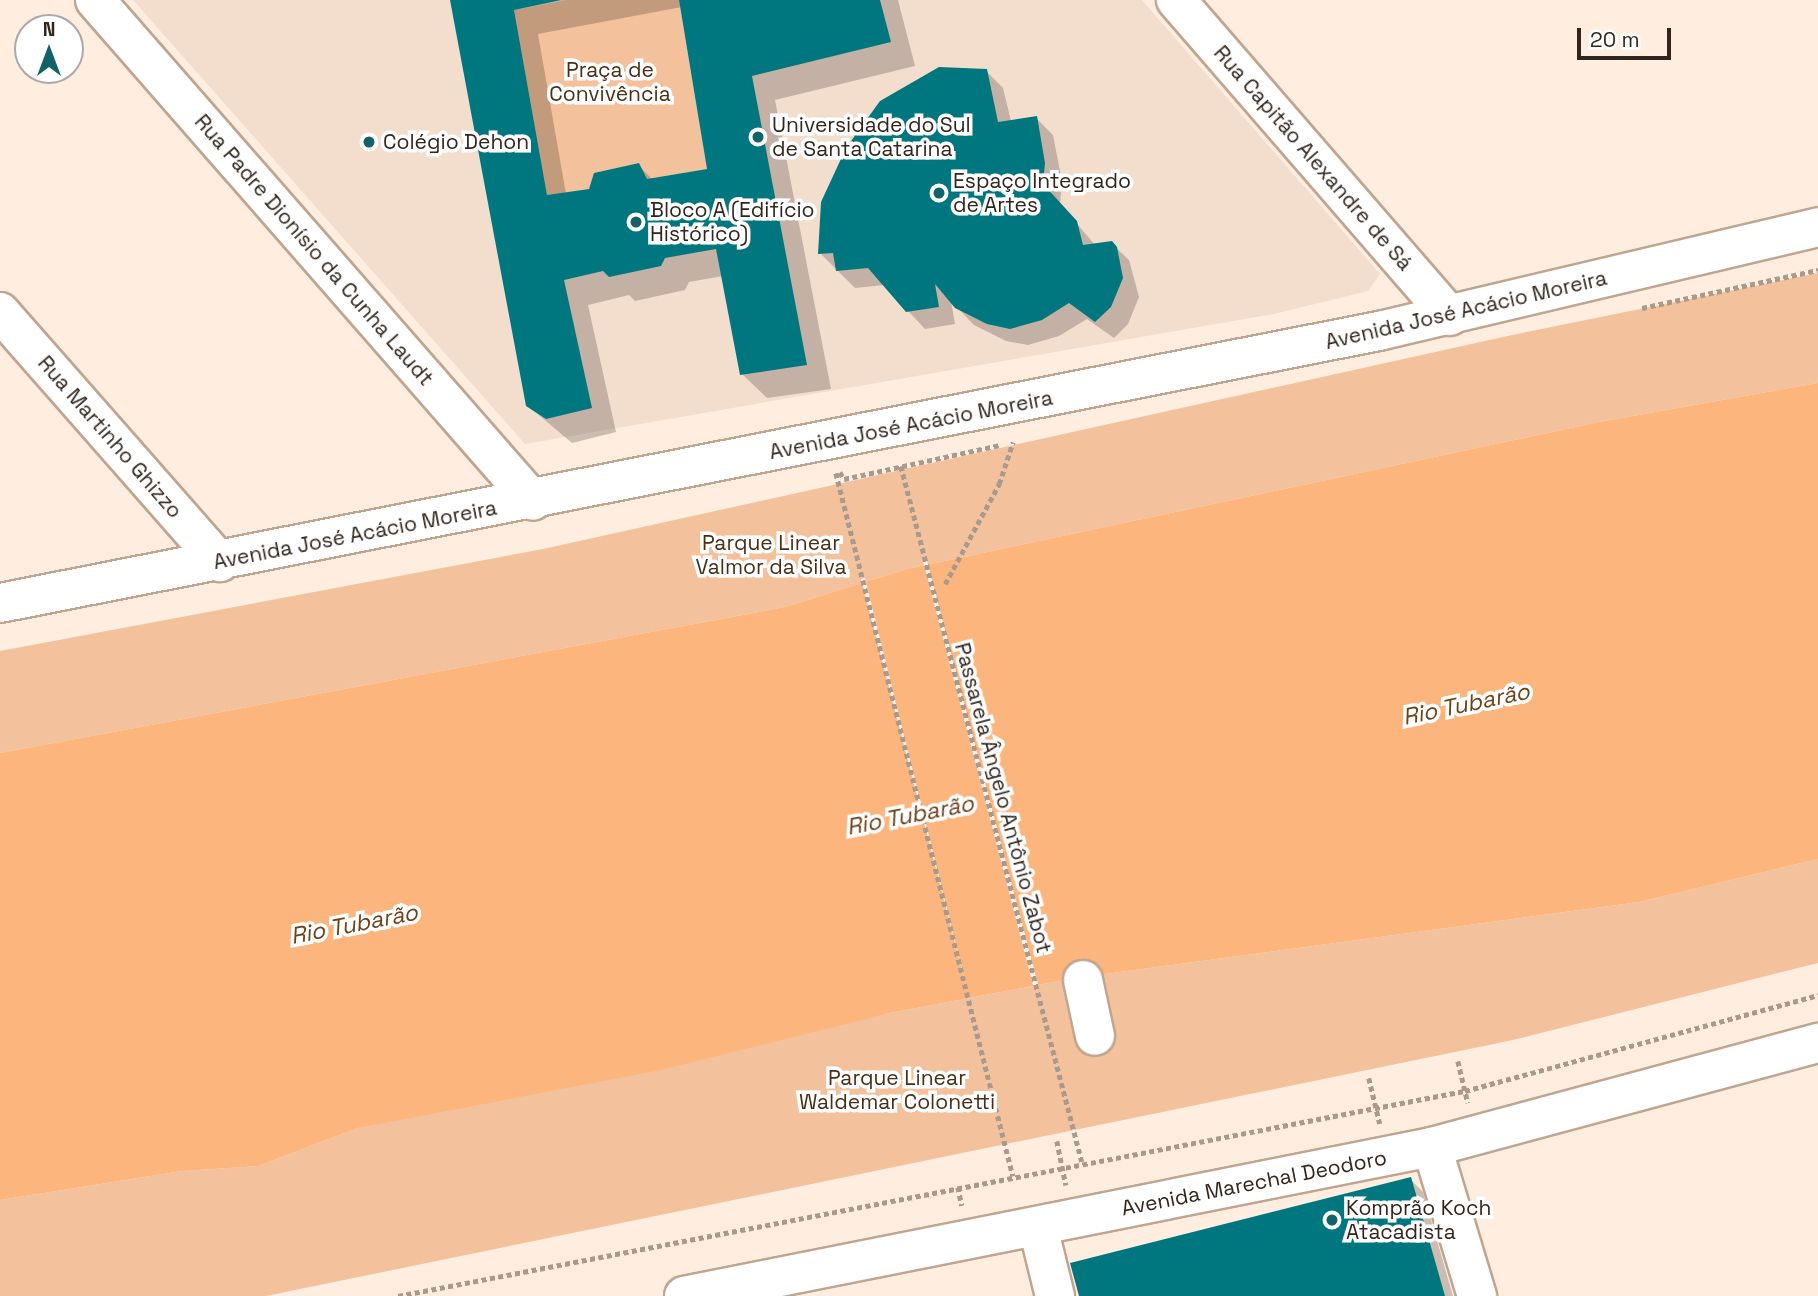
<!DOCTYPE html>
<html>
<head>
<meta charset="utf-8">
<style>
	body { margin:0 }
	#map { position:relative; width:1818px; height:1296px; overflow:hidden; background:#ffede0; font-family:"Space Grotesk",sans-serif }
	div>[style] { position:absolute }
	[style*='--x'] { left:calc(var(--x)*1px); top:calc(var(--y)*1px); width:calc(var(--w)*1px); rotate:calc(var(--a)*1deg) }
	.built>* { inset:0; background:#f3dece }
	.green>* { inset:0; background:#f3c29c }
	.water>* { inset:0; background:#fcb57c }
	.pier>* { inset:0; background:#ffede0 }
	.shadow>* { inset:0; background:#0003 }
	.building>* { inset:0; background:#00777f }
	.path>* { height:4.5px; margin-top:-2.25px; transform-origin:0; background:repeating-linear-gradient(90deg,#a99a8f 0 5px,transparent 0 8.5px) }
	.roads { filter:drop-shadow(2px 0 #c0a590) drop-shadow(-2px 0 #c0a590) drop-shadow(0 2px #c0a590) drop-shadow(0 -2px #c0a590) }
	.minor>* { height:38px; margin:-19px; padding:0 19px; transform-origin:19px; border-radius:19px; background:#fff }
	.major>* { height:38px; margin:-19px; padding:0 19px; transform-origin:19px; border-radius:19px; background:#fff }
	.dots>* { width:19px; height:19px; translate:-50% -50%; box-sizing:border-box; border:4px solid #fff; border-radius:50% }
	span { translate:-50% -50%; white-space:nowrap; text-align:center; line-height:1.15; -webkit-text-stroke:7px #fff; paint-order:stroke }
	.park-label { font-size:21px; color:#4a2d15 }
	.poi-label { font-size:21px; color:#30251d }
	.left { translate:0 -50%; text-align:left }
	.street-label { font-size:21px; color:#30251d }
	.water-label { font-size:23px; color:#6f4117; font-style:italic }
	.north { position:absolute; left:14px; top:14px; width:70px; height:70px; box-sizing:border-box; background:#fff; border:2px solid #aca8a5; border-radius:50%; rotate:0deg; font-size:19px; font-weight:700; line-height:28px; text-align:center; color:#30251d }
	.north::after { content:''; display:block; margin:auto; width:24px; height:32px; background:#126268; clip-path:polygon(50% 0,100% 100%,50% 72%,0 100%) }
	.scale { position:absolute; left:1577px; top:28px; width:94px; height:32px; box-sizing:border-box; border:4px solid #30251d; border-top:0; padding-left:9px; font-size:21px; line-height:24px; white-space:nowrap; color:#30251d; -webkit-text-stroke:5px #fff; paint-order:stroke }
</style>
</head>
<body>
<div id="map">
	<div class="built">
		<i style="clip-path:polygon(133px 0,1142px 0,1380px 274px,1368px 291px,1274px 314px,525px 444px)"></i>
	</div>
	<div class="green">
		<i style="clip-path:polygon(568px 0,679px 0,707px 169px,647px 179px,639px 163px,595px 173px,589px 189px,547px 195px,514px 10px)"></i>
		<i style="clip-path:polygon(1818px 273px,1818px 383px,1599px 422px,907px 569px,785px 607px,0 753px,0 651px,543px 549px,1512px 335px)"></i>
		<i style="clip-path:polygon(1818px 859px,1818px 963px,1513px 1040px,266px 1296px,0 1296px,0 1200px,182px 1171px,258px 1166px,358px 1128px,890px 1013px,1075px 978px,1639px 902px)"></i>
	</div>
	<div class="water">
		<i style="clip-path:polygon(1818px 383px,1818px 859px,1639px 902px,1075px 978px,890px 1013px,661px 1070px,358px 1128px,258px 1166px,182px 1171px,0 1200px,0 753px,785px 607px,907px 569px,1599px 422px)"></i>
	</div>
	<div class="pier">
		<i style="clip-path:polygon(923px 561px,927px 561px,1039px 988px,1034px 989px)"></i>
		<i style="clip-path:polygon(865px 578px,970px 1001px,861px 579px)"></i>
	</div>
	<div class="shadow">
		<i style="clip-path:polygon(evenodd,452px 0,898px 0,915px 66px,775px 100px,831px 389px,767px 398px,742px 374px,723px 276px,689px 282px,685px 290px,635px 301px,629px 295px,588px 305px,616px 432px,572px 443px,527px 405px,452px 0,682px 7px,709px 171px,653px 180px,638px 165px,591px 191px,566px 194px,538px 34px,682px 7px)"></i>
		<i style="clip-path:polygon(986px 71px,1003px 88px,1011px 121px,1036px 118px,1053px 135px,1062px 181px,1060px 204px,1095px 245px,1111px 243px,1129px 260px,1139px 297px,1128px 324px,1114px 338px,1087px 319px,1059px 336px,1028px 345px,1006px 341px,974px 325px,951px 301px,955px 324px,925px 329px,884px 285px,855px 288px,820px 253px)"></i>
		<i style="clip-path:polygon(1410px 1179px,1423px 1192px,1453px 1296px,1081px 1296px)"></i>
	</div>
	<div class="building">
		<i style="clip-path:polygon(450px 0,561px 0,514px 10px,547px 195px,589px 189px,594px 173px,639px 163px,647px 179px,707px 169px,679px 0,880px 0,891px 42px,752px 76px,807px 365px,740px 375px,716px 249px,665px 258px,661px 266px,609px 277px,603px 271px,564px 280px,592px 408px,546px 419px,526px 406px)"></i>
		<i style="clip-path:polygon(939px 67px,987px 69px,998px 122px,1037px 116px,1045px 163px,1043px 184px,1077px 221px,1083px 245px,1112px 241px,1117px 247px,1123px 278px,1111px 307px,1095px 322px,1069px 303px,1042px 320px,1010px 329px,987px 324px,955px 308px,935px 284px,939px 307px,906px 312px,868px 268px,836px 271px,833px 253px,818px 254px,821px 202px,846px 148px,880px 101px)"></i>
		<i style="clip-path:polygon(1411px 1177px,1445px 1296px,1079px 1296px,1070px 1263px)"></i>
	</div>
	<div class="path">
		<i style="--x:1642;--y:308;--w:180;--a:-12.2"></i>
		<i style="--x:901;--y:466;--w:719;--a:75.42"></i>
		<i style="--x:840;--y:472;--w:8;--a:60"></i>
		<i style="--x:844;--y:479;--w:160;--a:-12.3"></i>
		<i style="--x:836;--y:473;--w:725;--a:75.87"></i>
		<i style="--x:945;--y:584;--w:114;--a:-61.6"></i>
		<i style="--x:999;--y:484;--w:44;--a:-71.6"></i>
		<i style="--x:1458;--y:1061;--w:43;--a:76.6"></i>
		<i style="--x:1369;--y:1078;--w:47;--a:76.6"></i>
		<i style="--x:1057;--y:1141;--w:45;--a:78.4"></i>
		<i style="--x:958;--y:1187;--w:19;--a:78"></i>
		<i style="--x:398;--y:1296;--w:1087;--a:-10.88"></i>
		<i style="--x:1465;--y:1091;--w:366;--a:-15.2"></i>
	</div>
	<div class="roads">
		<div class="minor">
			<i style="--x:95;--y:0;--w:665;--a:48.84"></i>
			<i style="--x:1176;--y:0;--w:418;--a:49.1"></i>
			<i style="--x:0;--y:312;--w:333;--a:48.7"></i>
			<i style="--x:1083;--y:980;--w:57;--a:77.9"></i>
		</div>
		<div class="major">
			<i style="--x:0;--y:603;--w:1406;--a:-11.16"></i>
			<i style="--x:1379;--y:331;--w:451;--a:-13.3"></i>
			<i style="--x:1432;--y:1147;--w:156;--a:73.2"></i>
			<i style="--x:1038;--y:1227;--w:71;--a:76.2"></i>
			<i style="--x:684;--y:1296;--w:763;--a:-11.27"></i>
			<i style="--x:1432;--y:1147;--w:400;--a:-15.1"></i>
		</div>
	</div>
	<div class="dots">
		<i style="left:758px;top:137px;background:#126268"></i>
		<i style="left:369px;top:142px;background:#126268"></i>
		<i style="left:939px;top:193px;background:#126268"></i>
		<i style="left:636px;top:222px;background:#126268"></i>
		<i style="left:1332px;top:1220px;background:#126268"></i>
	</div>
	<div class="park-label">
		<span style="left:610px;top:82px">Praça de<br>Convivência</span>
		<span style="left:771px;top:555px">Parque Linear<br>Valmor da Silva</span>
		<span style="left:897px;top:1090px">Parque Linear<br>Waldemar Colonetti</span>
	</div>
	<div class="poi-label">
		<span class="left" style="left:772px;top:137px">Universidade do Sul<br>de Santa Catarina</span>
		<span class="left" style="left:383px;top:142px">Colégio Dehon</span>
		<span class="left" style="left:953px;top:193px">Espaço Integrado<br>de Artes</span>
		<span class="left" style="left:650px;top:222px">Bloco A (Edifício<br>Histórico)</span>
		<span class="left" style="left:1346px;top:1220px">Komprão Koch<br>Atacadista</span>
	</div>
	<div class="street-label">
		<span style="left:1313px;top:158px;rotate:49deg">Rua Capitão Alexandre de Sá</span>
		<span style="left:314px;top:250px;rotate:49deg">Rua Padre Dionísio da Cunha Laudt</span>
		<span style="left:1466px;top:310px;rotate:-13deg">Avenida José Acácio Moreira</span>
		<span style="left:911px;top:425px;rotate:-11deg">Avenida José Acácio Moreira</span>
		<span style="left:110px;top:437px;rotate:49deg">Rua Martinho Ghizzo</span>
		<span style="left:355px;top:535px;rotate:-11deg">Avenida José Acácio Moreira</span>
		<span style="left:1003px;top:798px;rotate:75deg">Passarela Ângelo Antônio Zabot</span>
		<span style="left:1254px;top:1183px;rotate:-11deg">Avenida Marechal Deodoro</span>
	</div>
	<div class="water-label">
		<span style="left:1466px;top:704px;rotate:-12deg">Rio Tubarão</span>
		<span style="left:910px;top:815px;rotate:-11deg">Rio Tubarão</span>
		<span style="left:354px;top:924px;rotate:-11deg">Rio Tubarão</span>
	</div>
	<div class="north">N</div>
	<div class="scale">20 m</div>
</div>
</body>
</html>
